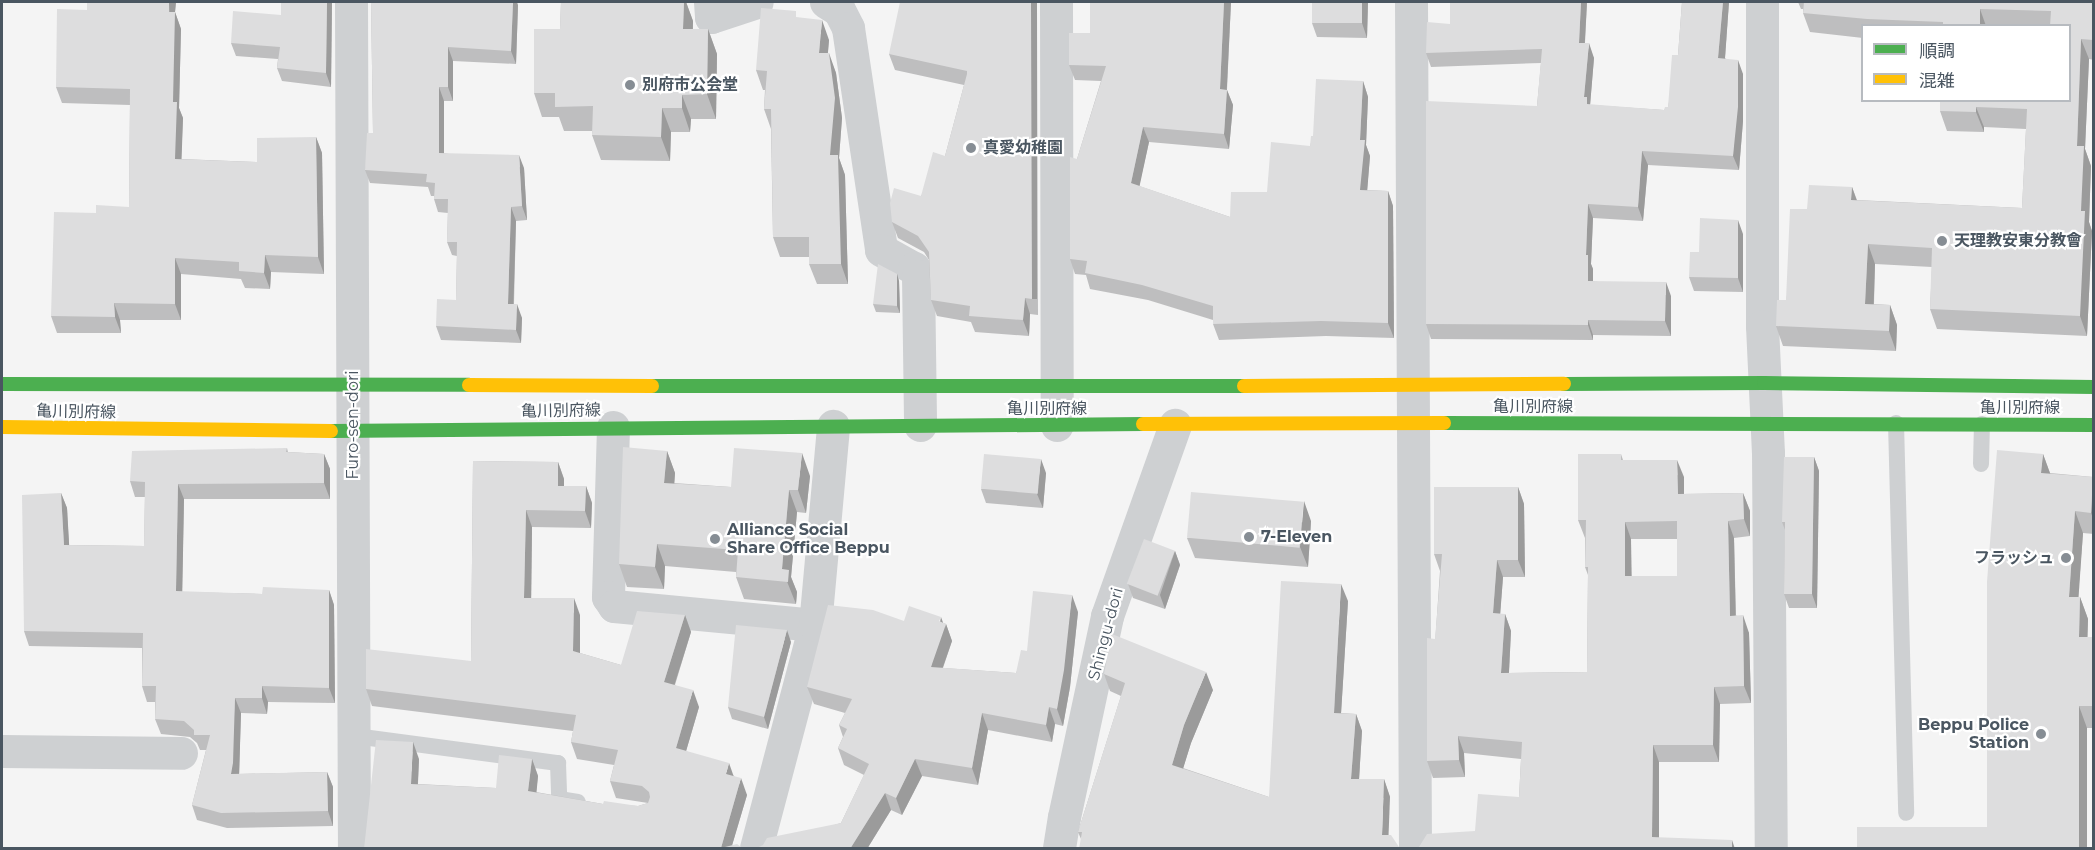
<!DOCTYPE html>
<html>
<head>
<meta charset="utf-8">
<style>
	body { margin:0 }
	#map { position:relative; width:2095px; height:850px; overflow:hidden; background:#f4f4f4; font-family:Montserrat,"Noto Sans JP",sans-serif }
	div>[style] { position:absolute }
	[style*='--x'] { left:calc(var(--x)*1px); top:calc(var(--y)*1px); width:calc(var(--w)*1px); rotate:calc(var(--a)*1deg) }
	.lane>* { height:16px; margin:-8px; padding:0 8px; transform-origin:8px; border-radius:8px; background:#ced0d2 }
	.street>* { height:33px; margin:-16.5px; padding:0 16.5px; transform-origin:16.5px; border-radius:16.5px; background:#ced0d2 }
	.fast>* { height:14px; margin:-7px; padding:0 7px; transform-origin:7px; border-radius:7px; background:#4caf50 }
	.slow>* { height:14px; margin:-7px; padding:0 7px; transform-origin:7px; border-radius:7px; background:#ffc107 }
	.wall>* { inset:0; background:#bebebf }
	.shaded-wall>* { inset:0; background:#9b9b9b; transform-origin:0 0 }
	.building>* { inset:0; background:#ddddde; transform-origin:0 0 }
	.dots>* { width:16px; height:16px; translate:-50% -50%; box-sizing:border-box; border:3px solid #fff; border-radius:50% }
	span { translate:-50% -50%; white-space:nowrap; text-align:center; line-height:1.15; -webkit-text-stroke:4.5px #fff; paint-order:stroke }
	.poi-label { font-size:16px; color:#4a5661; font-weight:700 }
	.left { translate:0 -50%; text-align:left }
	.right { translate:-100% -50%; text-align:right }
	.street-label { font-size:16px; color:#4a5661 }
	.frame { position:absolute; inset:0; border:3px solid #4a5661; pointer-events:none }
	.legend { position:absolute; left:1861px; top:24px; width:210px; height:78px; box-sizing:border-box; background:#fff; border:2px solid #b7bbc0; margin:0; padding:8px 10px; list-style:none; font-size:18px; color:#4a5661 }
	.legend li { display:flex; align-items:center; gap:12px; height:30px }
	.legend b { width:30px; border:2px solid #b7bbc0 }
</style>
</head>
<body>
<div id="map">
	<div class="lane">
		<i style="--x:1896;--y:423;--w:390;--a:88.5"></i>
		<i style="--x:1981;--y:464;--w:40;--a:-88.6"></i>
		<i style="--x:355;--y:736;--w:205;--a:7.6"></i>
		<i style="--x:558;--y:763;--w:36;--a:88"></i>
		<i style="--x:559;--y:799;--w:19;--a:9"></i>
	</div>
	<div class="street">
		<i style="--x:351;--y:2;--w:846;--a:89.8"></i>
		<i style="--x:710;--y:2;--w:15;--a:86"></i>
		<i style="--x:711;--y:17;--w:48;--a:-18.1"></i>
		<i style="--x:826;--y:2;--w:15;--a:32"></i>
		<i style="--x:839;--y:10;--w:20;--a:63"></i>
		<i style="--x:848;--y:28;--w:224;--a:81.5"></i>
		<i style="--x:881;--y:250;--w:38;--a:29"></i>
		<i style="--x:914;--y:268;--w:9;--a:63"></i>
		<i style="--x:918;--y:276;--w:149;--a:89.2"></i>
		<i style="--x:1056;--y:2;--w:423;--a:89.9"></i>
		<i style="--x:1411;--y:2;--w:846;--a:89.73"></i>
		<i style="--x:1762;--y:2;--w:324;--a:90"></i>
		<i style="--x:1762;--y:326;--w:127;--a:87.3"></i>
		<i style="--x:1768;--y:453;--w:395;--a:89.6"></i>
		<i style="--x:613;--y:427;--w:170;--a:91.7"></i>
		<i style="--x:608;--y:597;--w:11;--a:56"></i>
		<i style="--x:614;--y:606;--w:202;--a:5.4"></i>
		<i style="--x:2;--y:751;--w:179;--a:0.6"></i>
		<i style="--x:756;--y:848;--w:231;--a:-75.2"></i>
		<i style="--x:815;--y:625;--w:200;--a:-84.8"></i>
		<i style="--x:1059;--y:848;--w:31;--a:-81"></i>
		<i style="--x:1064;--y:817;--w:206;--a:-77.9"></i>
		<i style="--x:1107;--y:616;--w:203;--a:-70.4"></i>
	</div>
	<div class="fast">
		<i style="--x:2;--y:384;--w:467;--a:0.1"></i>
		<i style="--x:1564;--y:384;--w:200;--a:-0.3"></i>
		<i style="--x:1764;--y:383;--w:330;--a:0.7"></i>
		<i style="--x:652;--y:386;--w:592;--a:0"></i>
		<i style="--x:1444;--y:423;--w:650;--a:0.18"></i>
		<i style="--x:331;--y:431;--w:812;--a:-0.49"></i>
	</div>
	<div class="slow">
		<i style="--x:469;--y:385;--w:183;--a:0.3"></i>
		<i style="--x:1244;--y:386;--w:320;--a:-0.4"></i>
		<i style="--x:1143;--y:424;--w:301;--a:-0.2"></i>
		<i style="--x:2;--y:427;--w:329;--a:0.7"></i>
	</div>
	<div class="wall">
		<i style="clip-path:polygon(87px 2px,176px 2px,175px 12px,181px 29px,179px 108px,183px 118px,181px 159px,257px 162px,316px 137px,322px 153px,324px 274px,271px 272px,270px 289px,245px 288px,241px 279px,181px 274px,181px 320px,120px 320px,121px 333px,57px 333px,51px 316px,96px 213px,129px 207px,130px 105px,62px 103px,56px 87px,87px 10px)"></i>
		<i style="clip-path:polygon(281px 2px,332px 2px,331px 87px,282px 81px,277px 68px,278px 59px,236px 56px,231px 43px,281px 15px)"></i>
		<i style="clip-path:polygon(371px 2px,518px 5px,516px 64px,453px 61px,453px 101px,444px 101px,444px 153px,524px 168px,527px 220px,516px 221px,514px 304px,522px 318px,521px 343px,441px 340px,436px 326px,456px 300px,457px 256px,452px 255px,447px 242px,448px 213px,438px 212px,434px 199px,434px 196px,431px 196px,428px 187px,370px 183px,365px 170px,373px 133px)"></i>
		<i style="clip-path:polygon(561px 2px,686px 2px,693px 21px,693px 29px,708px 29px,717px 54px,716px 119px,691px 119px,690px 132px,671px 132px,670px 161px,601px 160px,592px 135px,592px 131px,564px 131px,559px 117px,542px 117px,534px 93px,560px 29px)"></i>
		<i style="clip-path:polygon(1037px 2px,1038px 315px,1030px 314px,1029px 336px,975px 332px,971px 322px,937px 316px,931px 300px,929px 260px,924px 252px,898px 238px,892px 222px,921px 196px,945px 156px,964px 85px,895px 70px,889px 54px)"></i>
		<i style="clip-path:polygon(1090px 2px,1231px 2px,1227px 90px,1233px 105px,1229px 149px,1149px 142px,1139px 186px,1230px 217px,1267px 192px,1310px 146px,1313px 136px,1363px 81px,1368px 97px,1366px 145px,1370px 156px,1367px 190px,1388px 191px,1393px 206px,1394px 338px,1326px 336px,1219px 340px,1213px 324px,1213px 320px,1148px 300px,1090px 289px,1086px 275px,1075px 274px,1070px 259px,1077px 159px,1101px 81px,1075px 80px,1069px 65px,1090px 33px)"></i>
		<i style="clip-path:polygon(1312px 2px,1368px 2px,1367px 38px,1317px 37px,1312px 23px)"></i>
		<i style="clip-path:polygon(1450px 2px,1587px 2px,1585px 43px,1594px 58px,1590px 105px,1664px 110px,1668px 107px,1678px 55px,1682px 2px,1729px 2px,1725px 58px,1743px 74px,1743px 121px,1739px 170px,1648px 165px,1643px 221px,1593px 218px,1591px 264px,1593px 269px,1593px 281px,1671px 296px,1671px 336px,1593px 335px,1593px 340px,1431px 339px,1426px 324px,1537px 106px,1541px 63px,1431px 67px,1426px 53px,1450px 24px)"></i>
		<i style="clip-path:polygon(1798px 2px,2094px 2px,2094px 60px,2089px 59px,2085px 149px,2091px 166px,2089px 222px,2092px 231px,2087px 336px,1937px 329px,1930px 309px,1932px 267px,1875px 264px,1874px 304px,1890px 305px,1897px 325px,1896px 351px,1783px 346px,1776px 326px,1786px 300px,1807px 209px,1852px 187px,1857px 200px,2022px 208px,2026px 129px,1984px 127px,1984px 132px,1947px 131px,1940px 111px,1940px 100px,2070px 100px,2070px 26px,1863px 26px,1863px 38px,1810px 32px,1803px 13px,1803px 9px,1801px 9px)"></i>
		<i style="clip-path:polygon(798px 18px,829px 40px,828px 53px,836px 73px,842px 118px,839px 158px,845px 175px,848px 284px,817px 284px,809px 264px,809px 257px,780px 257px,773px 237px,771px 129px,764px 109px,765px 90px,763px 90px,756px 70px)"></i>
		<i style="clip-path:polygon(1743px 234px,1743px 292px,1694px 291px,1689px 277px,1699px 252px)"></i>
		<i style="clip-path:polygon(897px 274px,899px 281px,900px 313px,876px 312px,873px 304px)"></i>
		<i style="clip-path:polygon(287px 448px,288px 452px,324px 454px,330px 469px,330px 499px,184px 499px,182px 592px,262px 594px,329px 590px,334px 605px,335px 703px,268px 702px,267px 714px,241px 713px,239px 774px,327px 772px,333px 787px,333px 826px,227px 828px,197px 820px,192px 805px,206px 750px,200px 750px,197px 743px,190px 737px,161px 734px,155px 719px,155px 702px,147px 702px,142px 686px,142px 648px,29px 646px,24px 631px,61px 493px,67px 508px,69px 545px,144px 546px,145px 497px,135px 497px,130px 481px)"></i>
		<i style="clip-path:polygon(667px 451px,675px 473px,674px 483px,731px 487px,810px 476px,806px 513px,797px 512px,791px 577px,797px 592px,796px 604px,744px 599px,736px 577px,736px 572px,665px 566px,664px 589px,627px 587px,619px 564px)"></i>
		<i style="clip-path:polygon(evenodd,1621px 454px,1623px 460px,1684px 477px,1684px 494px,1743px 493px,1750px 511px,1750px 536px,1734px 538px,1736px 615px,1749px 633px,1751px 703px,1720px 704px,1719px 762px,1659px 762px,1659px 837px,1475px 831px,1519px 797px,1521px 759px,1464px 753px,1465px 777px,1433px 778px,1427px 761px,1440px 571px,1434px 554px,1518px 487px,1524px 504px,1525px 577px,1503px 577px,1500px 614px,1505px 614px,1511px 631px,1509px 673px,1587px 672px,1588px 575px,1585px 567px,1585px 538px,1578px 520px,1621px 454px,1631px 539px,1677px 539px,1677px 576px,1631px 576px,1631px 539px)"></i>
		<i style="clip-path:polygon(2043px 454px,2050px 473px,2093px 477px,2094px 534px,2083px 533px,2078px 597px,2080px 597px,2088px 619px,2087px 637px,2094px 637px,2094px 728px,2087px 728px,2087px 849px,1857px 849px,1987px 827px)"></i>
		<i style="clip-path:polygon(1814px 457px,1819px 471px,1817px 608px,1789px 608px,1784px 594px,1785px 530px,1782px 522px)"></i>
		<i style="clip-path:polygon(473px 461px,558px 462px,564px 479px,564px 486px,586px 486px,592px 503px,591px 528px,532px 527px,531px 598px,580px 615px,580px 653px,621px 665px,685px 615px,691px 632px,675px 685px,699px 707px,686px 751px,734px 776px,747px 795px,732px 845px,744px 849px,364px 849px,419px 759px,418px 784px,496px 788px,532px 759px,538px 776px,536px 792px,603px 804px,638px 806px,648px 803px,616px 798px,610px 781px,614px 765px,577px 759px,571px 742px,573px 731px,372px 706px,366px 689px,471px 661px)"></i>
		<i style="clip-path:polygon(1046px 473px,1043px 508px,986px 503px,981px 489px)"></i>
		<i style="clip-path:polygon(1311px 521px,1308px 567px,1195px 558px,1187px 538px)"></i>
		<i style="clip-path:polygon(1175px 551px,1180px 565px,1165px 609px,1133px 598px,1128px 584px)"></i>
		<i style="clip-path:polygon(1348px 601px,1341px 713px,1356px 714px,1362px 731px,1359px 779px,1384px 779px,1390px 797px,1081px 839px,1078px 832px,1121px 696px,1110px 691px,1104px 674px,1213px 690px,1191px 743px,1183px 768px,1269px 797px)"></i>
		<i style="clip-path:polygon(1078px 612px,1070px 687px,1063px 726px,1055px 724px,1052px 742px,988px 730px,978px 785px,922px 776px,902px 815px,891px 810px,867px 849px,755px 849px,841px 823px,864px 775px,844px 765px,838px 748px,843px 737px,839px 725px,845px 713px,814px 704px,807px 687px,904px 621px,943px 623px,946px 624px,952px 641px,943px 668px,1016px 673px,1027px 651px)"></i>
		<i style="clip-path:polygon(791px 642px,768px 729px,732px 719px,728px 707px)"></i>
	</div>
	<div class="shaded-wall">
		<i style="clip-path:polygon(169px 2px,176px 2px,175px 12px,181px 29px,179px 108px,183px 118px,181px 175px,175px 159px)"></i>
		<i style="clip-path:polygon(327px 2px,332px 2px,331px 87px,326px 73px)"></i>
		<i style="clip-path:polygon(513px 2px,517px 2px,518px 5px,516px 64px,511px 51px)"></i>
		<i style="clip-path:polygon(684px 2px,686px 2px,693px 21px,692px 53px,683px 29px)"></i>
		<i style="left:1031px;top:2px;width:6px;height:297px"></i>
		<i style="clip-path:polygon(1224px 2px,1231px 2px,1226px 105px,1220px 89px)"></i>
		<i style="clip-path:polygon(1362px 2px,1368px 2px,1367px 38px,1362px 23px)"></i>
		<i style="clip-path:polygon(1581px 2px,1587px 2px,1584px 57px,1579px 43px)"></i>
		<i style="clip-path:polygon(1723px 2px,1729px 2px,1724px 72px,1718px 58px)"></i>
		<i style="clip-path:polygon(1980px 9px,1986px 26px,1980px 26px)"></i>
		<i style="clip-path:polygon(822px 20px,829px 40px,826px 72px,819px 53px)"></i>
		<i style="clip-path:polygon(708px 29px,717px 54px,716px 119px,707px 94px)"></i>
		<i style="clip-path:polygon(2081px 39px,2089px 59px,2085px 149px,2091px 166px,2089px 222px,2092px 231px,2087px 336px,2080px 316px,2081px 211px,2077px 146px)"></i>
		<i style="clip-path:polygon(1589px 43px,1594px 58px,1590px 106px,1592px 119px,1584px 97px)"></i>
		<i style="clip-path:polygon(448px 47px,453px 61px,453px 101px,448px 87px)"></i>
		<i style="clip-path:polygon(829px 53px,836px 73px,842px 118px,839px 158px,845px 175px,848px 284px,841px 264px,830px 155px)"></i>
		<i style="clip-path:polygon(1738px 60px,1743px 74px,1743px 121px,1739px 170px,1733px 156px)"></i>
		<i style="clip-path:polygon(1363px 81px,1368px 97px,1366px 145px,1370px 156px,1366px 206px,1360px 190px,1360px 140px)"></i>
		<i style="clip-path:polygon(439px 87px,444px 101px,444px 166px,439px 153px)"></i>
		<i style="clip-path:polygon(1227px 90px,1233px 105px,1229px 149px,1224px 134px)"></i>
		<i style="clip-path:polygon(682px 95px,691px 119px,690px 132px,682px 108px)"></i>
		<i style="clip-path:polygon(1976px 107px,1984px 127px,1984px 132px,1976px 112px)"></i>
		<i style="clip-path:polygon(662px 108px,671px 132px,670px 161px,661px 137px)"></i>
		<i style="clip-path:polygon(1143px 127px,1149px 142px,1137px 198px,1131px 183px)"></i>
		<i style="clip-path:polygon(316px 137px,322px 153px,324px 274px,318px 257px)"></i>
		<i style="clip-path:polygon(1642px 151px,1648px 165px,1643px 221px,1638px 207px)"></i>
		<i style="clip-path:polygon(519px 155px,524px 168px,527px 220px,522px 206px)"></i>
		<i style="clip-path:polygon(1852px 187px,1859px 207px,1851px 200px)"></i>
		<i style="clip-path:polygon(1388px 191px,1393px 206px,1394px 338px,1388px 323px)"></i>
		<i style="clip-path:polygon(1588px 204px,1593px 218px,1591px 264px,1593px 269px,1593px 295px,1588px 281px,1586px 255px)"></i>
		<i style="clip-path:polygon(511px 207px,516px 221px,513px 318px,508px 304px)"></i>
		<i style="clip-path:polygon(1738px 220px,1743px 234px,1743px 292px,1738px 278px)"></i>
		<i style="clip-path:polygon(1868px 244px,1875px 264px,1873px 324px,1865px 304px)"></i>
		<i style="clip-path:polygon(265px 255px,271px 272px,270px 289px,264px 273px)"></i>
		<i style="clip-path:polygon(175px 258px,181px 274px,181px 320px,175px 304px)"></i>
		<i style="clip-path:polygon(897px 274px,899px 281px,900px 313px,897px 306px)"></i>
		<i style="clip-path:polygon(1666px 282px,1671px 296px,1671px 336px,1665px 321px)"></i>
		<i style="clip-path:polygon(1025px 298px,1030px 314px,1029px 336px,1023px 320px)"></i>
		<i style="clip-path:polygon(114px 303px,120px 320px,121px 333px,115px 317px)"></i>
		<i style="clip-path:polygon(517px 304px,522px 318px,521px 343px,516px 330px)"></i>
		<i style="clip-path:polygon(1890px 305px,1897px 325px,1896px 351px,1889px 331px)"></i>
		<i style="clip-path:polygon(1588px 320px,1593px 335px,1593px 340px,1588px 325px)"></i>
		<i style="clip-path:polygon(667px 451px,675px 473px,673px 505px,664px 483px)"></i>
		<i style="clip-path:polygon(802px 453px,810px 476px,806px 513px,798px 490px)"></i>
		<i style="clip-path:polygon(324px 454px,330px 469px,330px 499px,324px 483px)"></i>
		<i style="clip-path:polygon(2043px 454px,2051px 476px,2041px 473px)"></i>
		<i style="clip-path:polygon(1814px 457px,1819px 471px,1817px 608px,1812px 594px)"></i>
		<i style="clip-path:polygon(1041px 459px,1046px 473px,1043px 508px,1037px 494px)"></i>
		<i style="clip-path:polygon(1677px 460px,1684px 477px,1684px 511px,1678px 494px)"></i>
		<i style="clip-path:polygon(558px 462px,564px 479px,564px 503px,558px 486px)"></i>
		<i style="clip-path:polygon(2094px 477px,2094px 521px,2091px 513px)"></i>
		<i style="clip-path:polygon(178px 484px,184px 499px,182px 607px,176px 591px)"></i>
		<i style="clip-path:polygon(586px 486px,592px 503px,591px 528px,585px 511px)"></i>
		<i style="clip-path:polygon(1518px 487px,1524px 504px,1525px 577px,1518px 560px)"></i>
		<i style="clip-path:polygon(789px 490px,797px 512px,791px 577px,797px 592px,796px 604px,782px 569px)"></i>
		<i style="clip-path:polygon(61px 493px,67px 508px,70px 560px,64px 545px)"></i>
		<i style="clip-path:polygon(1743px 493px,1750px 511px,1750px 536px,1744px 519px)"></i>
		<i style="clip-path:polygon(1304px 501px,1311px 521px,1308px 567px,1300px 547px)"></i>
		<i style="clip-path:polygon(526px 510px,532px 527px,531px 615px,524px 598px)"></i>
		<i style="clip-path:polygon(2075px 511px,2083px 533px,2077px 619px,2069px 597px)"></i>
		<i style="clip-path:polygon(1728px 521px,1734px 538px,1736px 633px,1730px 616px)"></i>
		<i style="clip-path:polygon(1625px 522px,1631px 539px,1632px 593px,1625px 576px)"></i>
		<i style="clip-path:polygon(657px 544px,665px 566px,664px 589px,655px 567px)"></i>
		<i style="clip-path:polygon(1175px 551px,1180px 565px,1165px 609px,1160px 595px)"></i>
		<i style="clip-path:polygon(1497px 560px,1503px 577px,1499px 630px,1493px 613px)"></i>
		<i style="clip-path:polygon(1341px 584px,1348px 601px,1340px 730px,1334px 713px)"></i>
		<i style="clip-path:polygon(329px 590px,334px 605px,335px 703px,329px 688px)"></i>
		<i style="clip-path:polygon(1072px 595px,1078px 612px,1070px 687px,1063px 726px,1057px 709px)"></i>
		<i style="clip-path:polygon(2080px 597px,2088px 619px,2087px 659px,2079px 637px)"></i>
		<i style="clip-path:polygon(574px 598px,580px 615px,580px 668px,573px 651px)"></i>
		<i style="clip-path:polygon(1505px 614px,1511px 631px,1508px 690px,1501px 673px)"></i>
		<i style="clip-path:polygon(685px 615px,691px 632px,670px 699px,664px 682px)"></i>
		<i style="clip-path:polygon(1743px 615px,1749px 633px,1751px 703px,1744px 686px)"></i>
		<i style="clip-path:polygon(941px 617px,945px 628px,946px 624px,952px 641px,937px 684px,931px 667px)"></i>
		<i style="clip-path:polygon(787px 630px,791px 642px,768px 729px,764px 717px)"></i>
		<i style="clip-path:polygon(1206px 672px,1213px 690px,1191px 743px,1179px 782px,1172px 765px,1184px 725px)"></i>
		<i style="clip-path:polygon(262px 686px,268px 702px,267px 714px,262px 698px)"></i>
		<i style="clip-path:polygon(1714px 687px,1720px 704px,1719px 762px,1713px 745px)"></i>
		<i style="clip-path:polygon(693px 690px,699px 707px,682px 765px,676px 748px)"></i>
		<i style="clip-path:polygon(235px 698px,241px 713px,239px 779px,231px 774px)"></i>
		<i style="clip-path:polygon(2079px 706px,2087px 728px,2087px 849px,2079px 849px)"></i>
		<i style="clip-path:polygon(1049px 707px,1055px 724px,1052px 742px,1046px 725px)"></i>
		<i style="clip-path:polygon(982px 713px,988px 730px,978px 785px,972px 768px)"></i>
		<i style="clip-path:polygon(1356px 714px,1362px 731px,1358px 796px,1351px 779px)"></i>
		<i style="clip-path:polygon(1458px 736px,1464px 753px,1465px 777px,1459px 760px)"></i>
		<i style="clip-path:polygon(413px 742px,419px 759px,417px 801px,411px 784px)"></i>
		<i style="clip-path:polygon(1653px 745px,1659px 762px,1659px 849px,1652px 837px)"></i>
		<i style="clip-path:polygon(532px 759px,538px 776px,535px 808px,528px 791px)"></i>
		<i style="clip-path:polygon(915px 759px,922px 776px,902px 815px,896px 798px)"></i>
		<i style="clip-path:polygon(729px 763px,735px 780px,726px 774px)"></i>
		<i style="clip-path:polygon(327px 772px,333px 787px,333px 826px,328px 811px)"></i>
		<i style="clip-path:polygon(741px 778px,747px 795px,731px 849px,721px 848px)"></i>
		<i style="clip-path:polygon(1384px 779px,1390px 797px,1388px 849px,1382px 835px)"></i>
		<i style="clip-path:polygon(885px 793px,891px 810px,867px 849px,850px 849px)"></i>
		<i style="clip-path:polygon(1732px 840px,1735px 849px,1732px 849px)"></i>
	</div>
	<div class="building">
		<i style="clip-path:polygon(87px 2px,169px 2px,169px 12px,175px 12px,173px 102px,177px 102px,175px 159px,257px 162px,257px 138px,316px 137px,318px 257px,265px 255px,264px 273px,239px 271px,239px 262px,175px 258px,175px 304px,114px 303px,115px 317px,51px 316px,54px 212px,96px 213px,96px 205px,129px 207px,130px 89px,56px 87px,57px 9px,87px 10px)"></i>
		<i style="clip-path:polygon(281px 2px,327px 2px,326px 73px,277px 68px,280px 47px,231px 43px,233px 11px,281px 15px)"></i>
		<i style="clip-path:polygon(371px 2px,513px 2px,511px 51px,448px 47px,448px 87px,439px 87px,439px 153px,519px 155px,522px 206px,511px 207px,508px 304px,517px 304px,516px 330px,436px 326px,437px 299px,456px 300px,457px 242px,447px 242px,448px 199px,434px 199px,435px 183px,426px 182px,427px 174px,365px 170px,367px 133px,373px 133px)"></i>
		<i style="clip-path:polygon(561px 2px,684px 2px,683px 29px,708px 29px,707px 94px,682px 95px,682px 108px,662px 108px,661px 137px,592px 135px,593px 106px,555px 107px,555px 93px,534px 93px,534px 29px,560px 29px)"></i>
		<i style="clip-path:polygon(900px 2px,1031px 2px,1032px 293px,1032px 299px,1025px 298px,1023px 320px,969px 316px,970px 306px,931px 300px,929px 252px,918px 236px,892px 222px,890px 203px,894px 188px,921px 196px,933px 152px,945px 156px,967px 74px,967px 71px,889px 54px)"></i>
		<i style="clip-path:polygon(1090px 2px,1224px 2px,1220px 89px,1227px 90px,1224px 134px,1143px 127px,1131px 183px,1230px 217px,1231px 192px,1267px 192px,1271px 142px,1310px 146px,1311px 136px,1313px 136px,1316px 79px,1363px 81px,1360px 140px,1365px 140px,1360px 190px,1388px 191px,1388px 323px,1321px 321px,1213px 324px,1213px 306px,1142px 285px,1085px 273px,1087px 261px,1070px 259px,1070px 157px,1077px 159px,1106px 66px,1069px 65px,1069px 33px,1090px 33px)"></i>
		<i style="left:1312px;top:2px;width:50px;height:21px"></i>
		<i style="clip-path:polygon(1450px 2px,1581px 2px,1579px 43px,1589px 43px,1584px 97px,1587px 97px,1587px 104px,1664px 110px,1665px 107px,1668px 107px,1672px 55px,1678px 55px,1682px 2px,1723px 2px,1718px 58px,1738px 60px,1738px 107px,1733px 156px,1642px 151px,1638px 207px,1588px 204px,1586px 255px,1588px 255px,1588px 281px,1666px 282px,1665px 321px,1588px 320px,1588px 325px,1426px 324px,1426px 101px,1537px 106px,1542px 49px,1426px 53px,1427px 22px,1450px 24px)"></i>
		<i style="clip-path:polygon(1804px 2px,2094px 2px,2093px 40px,2081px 39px,2077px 146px,2084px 146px,2081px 211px,2085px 211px,2080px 316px,1930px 309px,1932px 248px,1868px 244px,1865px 304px,1890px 305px,1889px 331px,1776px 326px,1777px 300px,1786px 300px,1790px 209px,1807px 209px,1809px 185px,1852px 187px,1851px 200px,2022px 208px,2027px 109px,1976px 107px,1976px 112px,1940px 111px,1940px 100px,2070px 100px,2070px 26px,2050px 26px,2051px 11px,1980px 9px,1980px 26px,1943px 26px,1943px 22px,1867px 19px,1803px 13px)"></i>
		<i style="clip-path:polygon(761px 8px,796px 11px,796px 17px,822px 20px,819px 53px,829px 53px,835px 98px,830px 155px,838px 155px,841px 264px,809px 264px,809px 237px,773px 237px,771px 109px,764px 109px,767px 71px,756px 70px)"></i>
		<i style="clip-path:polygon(1700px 218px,1738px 220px,1738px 278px,1689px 277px,1690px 252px,1699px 252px)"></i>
		<i style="clip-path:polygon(878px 264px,897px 274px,897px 306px,873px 304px)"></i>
		<i style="clip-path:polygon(623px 447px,667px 451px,664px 483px,731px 487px,734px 448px,802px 453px,798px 490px,789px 490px,782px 569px,789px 570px,788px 582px,736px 577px,738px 550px,657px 544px,655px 567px,619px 564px)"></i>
		<i style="clip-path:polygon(287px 448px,286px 452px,324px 454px,324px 483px,178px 484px,176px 591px,262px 594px,263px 587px,329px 590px,329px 688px,262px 686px,262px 698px,235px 698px,233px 763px,231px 774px,327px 772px,328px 811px,221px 813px,192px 805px,210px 735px,194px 735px,194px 730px,184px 721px,155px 719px,156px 686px,142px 686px,143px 633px,24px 631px,22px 495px,61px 493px,64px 545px,144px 546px,145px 482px,130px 481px,132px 451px)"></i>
		<i style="clip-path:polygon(1997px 450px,2043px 454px,2041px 473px,2093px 477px,2091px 513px,2075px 511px,2069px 597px,2080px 597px,2079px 637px,2094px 637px,2094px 706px,2079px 706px,2079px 849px,1857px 849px,1857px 827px,1987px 827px,1987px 582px)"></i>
		<i style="left:984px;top:454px;width:57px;height:35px;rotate:5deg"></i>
		<i style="clip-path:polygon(evenodd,1578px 454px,1621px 454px,1621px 460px,1677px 460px,1678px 494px,1743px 493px,1744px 519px,1728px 521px,1730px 616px,1743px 615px,1744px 686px,1714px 687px,1713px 745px,1653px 745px,1652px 837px,1732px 840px,1732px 849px,1412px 849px,1419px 847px,1427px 834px,1475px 831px,1478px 794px,1519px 797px,1522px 742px,1458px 736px,1459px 760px,1427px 761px,1427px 638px,1435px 639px,1442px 554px,1434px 554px,1434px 487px,1518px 487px,1518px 560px,1497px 560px,1493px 613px,1505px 614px,1501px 673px,1587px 672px,1588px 567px,1585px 567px,1586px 520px,1578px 520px,1578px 454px,1677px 521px,1677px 576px,1625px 576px,1625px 522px,1677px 521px)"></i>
		<i style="clip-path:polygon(1784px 457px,1814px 457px,1812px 594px,1784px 594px,1785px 522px,1782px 522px)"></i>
		<i style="clip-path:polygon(473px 461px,558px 462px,558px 486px,586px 486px,585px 511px,526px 510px,524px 598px,574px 598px,573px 651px,621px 665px,637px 611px,685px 615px,664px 682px,693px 690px,676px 748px,729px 763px,726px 774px,741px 778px,721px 848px,737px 844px,744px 849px,364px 849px,376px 740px,413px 742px,411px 784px,496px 788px,499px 755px,532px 759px,528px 791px,603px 804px,604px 801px,638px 806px,648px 803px,650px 797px,649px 792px,642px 786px,610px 781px,618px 750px,571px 742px,576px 715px,366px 689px,366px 649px,471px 661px)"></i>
		<i style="left:1191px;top:492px;width:113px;height:46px;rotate:5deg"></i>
		<i style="left:1144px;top:539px;width:33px;height:48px;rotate:21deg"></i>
		<i style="clip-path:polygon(1281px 581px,1341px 584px,1334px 713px,1356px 714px,1351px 779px,1384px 779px,1382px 835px,1391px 835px,1399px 847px,1406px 849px,1079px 849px,1082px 832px,1078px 832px,1125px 683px,1104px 674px,1112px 634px,1206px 672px,1184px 725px,1172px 765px,1269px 797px)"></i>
		<i style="clip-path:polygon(1033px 591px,1072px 595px,1064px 670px,1057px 709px,1049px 707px,1046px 725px,982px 713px,972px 768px,915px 759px,896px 798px,885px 793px,850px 849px,755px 849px,763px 845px,767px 838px,841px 823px,869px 764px,838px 748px,847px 729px,839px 725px,852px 699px,807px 687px,828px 605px,873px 610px,904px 621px,909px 606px,941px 617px,939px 621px,946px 624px,931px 667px,1016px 673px,1021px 650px,1027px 651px)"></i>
		<i style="clip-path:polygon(736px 625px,787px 630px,764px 717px,728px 707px)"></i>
		<i style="clip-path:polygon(174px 848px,174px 849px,113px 849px)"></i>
	</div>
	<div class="dots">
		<i style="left:630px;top:85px;background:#868d94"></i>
		<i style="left:971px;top:148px;background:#868d94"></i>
		<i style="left:1942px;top:241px;background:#868d94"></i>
		<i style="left:1249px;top:537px;background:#868d94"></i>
		<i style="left:715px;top:539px;background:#868d94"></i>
		<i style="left:2066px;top:558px;background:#868d94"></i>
		<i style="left:2041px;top:734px;background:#868d94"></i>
	</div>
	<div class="poi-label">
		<span class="left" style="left:642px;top:85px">別府市公会堂</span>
		<span class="left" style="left:983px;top:148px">真愛幼稚園</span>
		<span class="left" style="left:1954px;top:241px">天理教安東分教會</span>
		<span class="left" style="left:727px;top:539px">Alliance Social<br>Share Office Beppu</span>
		<span class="left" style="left:1261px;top:537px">7-Eleven</span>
		<span class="right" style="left:2054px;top:558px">フラッシュ</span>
		<span class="right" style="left:2029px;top:734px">Beppu Police<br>Station</span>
	</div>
	<div class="street-label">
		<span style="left:1533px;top:407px">亀川別府線</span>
		<span style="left:2020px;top:408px">亀川別府線</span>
		<span style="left:1047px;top:409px">亀川別府線</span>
		<span style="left:561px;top:411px;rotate:-1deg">亀川別府線</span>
		<span style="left:76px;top:412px;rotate:1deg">亀川別府線</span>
		<span style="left:353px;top:425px;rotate:-90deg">Furo-sen-dori</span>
		<span style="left:1106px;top:634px;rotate:-75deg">Shingu-dori</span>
	</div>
	<div class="frame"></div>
	<ul class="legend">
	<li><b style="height:8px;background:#4caf50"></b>順調</li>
	<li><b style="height:8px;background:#ffc107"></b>混雑</li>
	</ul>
</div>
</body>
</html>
